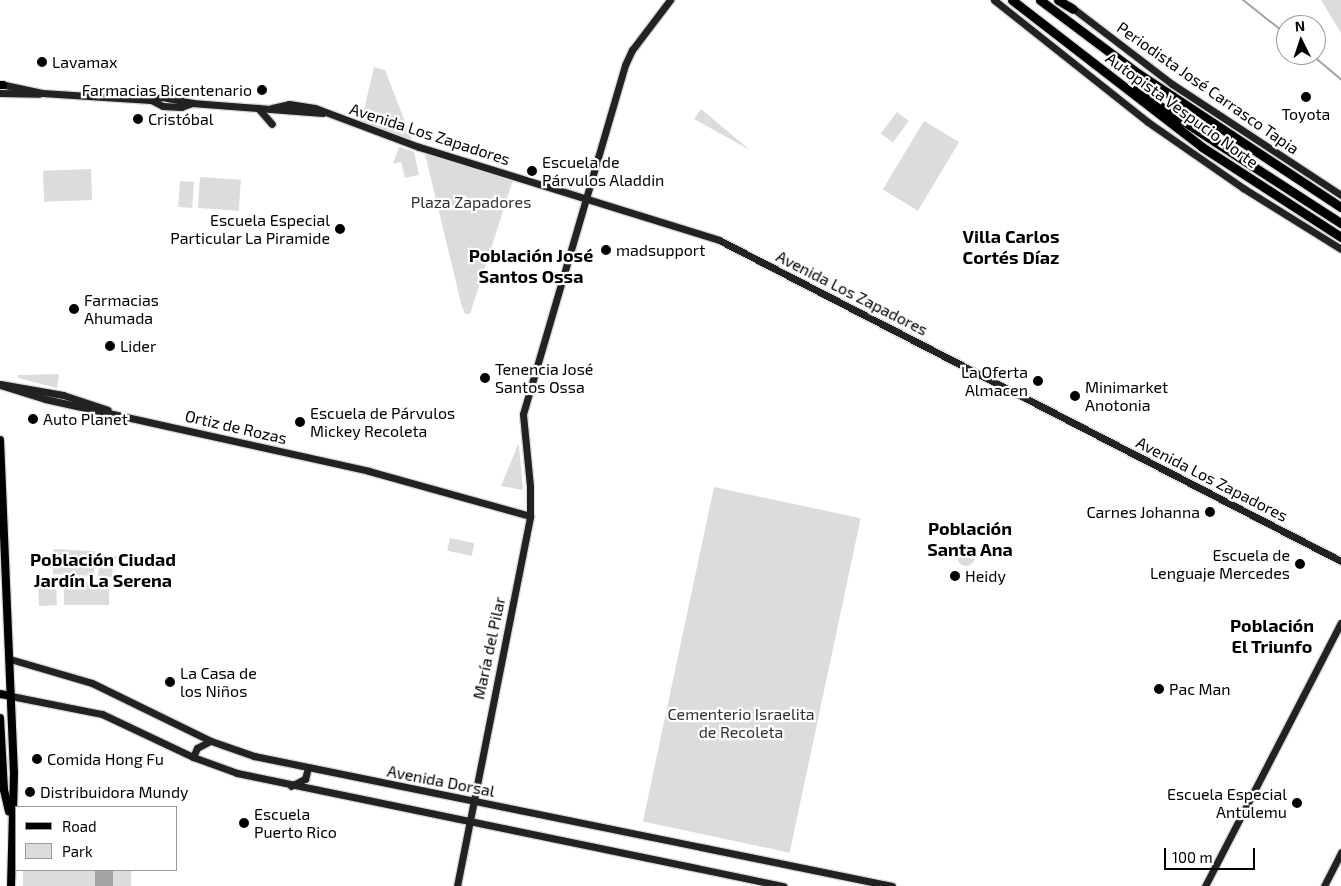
<!DOCTYPE html>
<html>
<head>
<meta charset="utf-8">
<style>
	body { margin:0 }
	#map { position:relative; width:1341px; height:886px; overflow:hidden; background:#fff; font-family:"Exo 2",sans-serif }
	div>[style] { position:absolute }
	[style*='--x'] { left:calc(var(--x)*1px); top:calc(var(--y)*1px); width:calc(var(--w)*1px); rotate:calc(var(--a)*1deg) }
	.green>* { inset:0; background:#dcdcdc; transform-origin:0 0 }
	.round { border-radius:50% }
	.water>* { inset:0; background:#a3a3a3; transform-origin:0 0 }
	.stream>* { height:2px; margin:-1px; padding:0 1px; transform-origin:1px; border-radius:1px; background:#a3a3a3 }
	.roads { filter:drop-shadow(1px 0 #dbdbdb) drop-shadow(-1px 0 #dbdbdb) drop-shadow(0 1px #dbdbdb) drop-shadow(0 -1px #dbdbdb) }
	.secondary>* { height:7px; margin:-3.5px; padding:0 3.5px; transform-origin:3.5px; border-radius:3.5px; background:#222 }
	.primary>* { height:8px; margin:-4px; padding:0 4px; transform-origin:4px; border-radius:4px; background:#000 }
	.highway>* { height:9px; margin:-4.5px; padding:0 4.5px; transform-origin:4.5px; border-radius:4.5px; background:#000 }
	.dots>* { width:14px; height:14px; translate:-50% -50%; box-sizing:border-box; border:2px solid #fff; border-radius:50% }
	span { translate:-50% -50%; white-space:nowrap; text-align:center; line-height:1.15; -webkit-text-stroke:4.5px #fff; paint-order:stroke }
	.poi-label { font-size:16px; color:#000 }
	.left { translate:0 -50%; text-align:left }
	.right { translate:-100% -50%; text-align:right }
	.street-label { font-size:16px; color:#000 }
	.park-label { font-size:16px; color:#333 }
	.neighbourhood-label { font-size:18px; color:#000; font-weight:700 }
	.legend { position:absolute; left:15px; top:806px; width:162px; height:65px; box-sizing:border-box; background:#fff; border:1px solid #999; margin:0; padding:6px 9px; list-style:none; font-size:15px; color:#000 }
	.legend li { display:flex; align-items:center; gap:10px; height:25px }
	.legend b { width:25px; border:1px solid #999 }
	.north { position:absolute; left:1276px; top:15px; width:50px; height:50px; box-sizing:border-box; background:#fff; border:1px solid #999; border-radius:50%; rotate:356deg; font-size:14px; font-weight:700; line-height:20px; text-align:center; color:#000 }
	.north::after { content:''; display:block; margin:auto; width:18px; height:22px; background:#000; clip-path:polygon(50% 0,100% 100%,50% 72%,0 100%) }
	.scale { position:absolute; left:1164px; top:848px; width:91px; height:22px; box-sizing:border-box; border:2px solid #000; border-top:0; padding-left:6px; font-size:15px; line-height:18px; white-space:nowrap; color:#000; -webkit-text-stroke:4px #fff; paint-order:stroke }
</style>
</head>
<body>
<div id="map">
	<div class="green">
		<i style="clip-path:polygon(1321px 0,1341px 0,1341px 33px)"></i>
		<i style="clip-path:polygon(374px 67px,385px 70px,412px 140px,361px 123px)"></i>
		<i style="clip-path:polygon(701px 109px,750px 150px,694px 119px)"></i>
		<i style="left:897px;top:112px;width:15px;height:27px;rotate:37deg"></i>
		<i style="left:924px;top:121px;width:41px;height:80px;rotate:31deg"></i>
		<i style="clip-path:polygon(399px 147px,414px 152px,419px 175px,405px 178px,401px 162px,393px 164px)"></i>
		<i style="clip-path:polygon(425px 154px,513px 180px,470px 314px,465px 314px,462px 307px)"></i>
		<i style="left:91px;top:169px;width:31px;height:48px;rotate:88deg"></i>
		<i style="left:200px;top:177px;width:41px;height:31px;rotate:4deg"></i>
		<i style="left:180px;top:181px;width:14px;height:26px;rotate:4deg"></i>
		<i style="clip-path:polygon(59px 374px,57px 388px,18px 378px,18px 375px)"></i>
		<i style="clip-path:polygon(518px 445px,519px 446px,523px 490px,501px 486px)"></i>
		<i style="left:714px;top:487px;width:150px;height:342px;rotate:12deg"></i>
		<i style="left:450px;top:538px;width:25px;height:13px;rotate:12deg"></i>
		<i class="round" style="left:957px;top:548px;width:18px;height:18px"></i>
		<i style="left:54px;top:549px;width:41px;height:25px;rotate:3deg"></i>
		<i style="clip-path:polygon(100px 555px,117px 556px,113px 563px,112px 577px,98px 576px)"></i>
		<i style="left:109px;top:582px;width:23px;height:45px;rotate:90deg"></i>
		<i style="left:56px;top:585px;width:20px;height:18px;rotate:87deg"></i>
		<i style="left:23px;top:870px;width:108px;height:16px"></i>
	</div>
	<div class="water">
		<i style="left:95px;top:870px;width:18px;height:16px"></i>
	</div>
	<div class="stream">
		<i style="--x:1243;--y:0;--w:55;--a:38.3"></i>
		<i style="--x:1312;--y:55;--w:38;--a:40"></i>
	</div>
	<div class="roads">
		<div class="secondary">
			<i style="--x:994;--y:0;--w:196;--a:38.4"></i>
			<i style="--x:1148;--y:122;--w:116;--a:34.8"></i>
			<i style="--x:1243;--y:188;--w:115;--a:31.9"></i>
			<i style="--x:1070;--y:6;--w:128;--a:37.4"></i>
			<i style="--x:1172;--y:84;--w:202;--a:33.3"></i>
			<i style="--x:0;--y:84;--w:43;--a:12.1"></i>
			<i style="--x:42;--y:93;--w:109;--a:3.7"></i>
			<i style="--x:151;--y:100;--w:11;--a:-15"></i>
			<i style="--x:162;--y:97;--w:31;--a:11"></i>
			<i style="--x:192;--y:103;--w:131;--a:4.4"></i>
			<i style="--x:0;--y:93;--w:39;--a:1"></i>
			<i style="--x:151;--y:100;--w:13;--a:27"></i>
			<i style="--x:163;--y:106;--w:18;--a:3"></i>
			<i style="--x:181;--y:107;--w:12;--a:-20"></i>
			<i style="--x:258;--y:108;--w:21;--a:49"></i>
			<i style="--x:272;--y:108;--w:17;--a:-13"></i>
			<i style="--x:289;--y:104;--w:26;--a:9"></i>
			<i style="--x:315;--y:108;--w:111;--a:20.6"></i>
			<i style="--x:419;--y:147;--w:314;--a:17.2"></i>
			<i style="--x:719;--y:240;--w:700;--a:27.3"></i>
			<i style="--x:0;--y:384;--w:64;--a:9.9"></i>
			<i style="--x:63;--y:395;--w:47;--a:18.4"></i>
			<i style="--x:0;--y:385;--w:47;--a:17.3"></i>
			<i style="--x:45;--y:399;--w:332;--a:12.5"></i>
			<i style="--x:369;--y:471;--w:167;--a:15.6"></i>
			<i style="--x:10;--y:659;--w:85;--a:16.3"></i>
			<i style="--x:92;--y:683;--w:132;--a:26"></i>
			<i style="--x:211;--y:741;--w:46;--a:19.2"></i>
			<i style="--x:254;--y:756;--w:651;--a:11.52"></i>
			<i style="--x:11;--y:696;--w:93;--a:11.2"></i>
			<i style="--x:102;--y:714;--w:101;--a:25.3"></i>
			<i style="--x:193;--y:757;--w:47;--a:20"></i>
			<i style="--x:237;--y:773;--w:558;--a:11.69"></i>
			<i style="--x:193;--y:757;--w:10;--a:-66"></i>
			<i style="--x:197;--y:748;--w:15;--a:-28"></i>
			<i style="--x:291;--y:786;--w:16;--a:-27"></i>
			<i style="--x:305;--y:779;--w:11;--a:-75"></i>
			<i style="--x:457;--y:886;--w:377;--a:-78.8"></i>
			<i style="--x:530;--y:516;--w:30;--a:-90"></i>
			<i style="--x:530;--y:486;--w:72;--a:-95.6"></i>
			<i style="--x:523;--y:414;--w:364;--a:-73.7"></i>
			<i style="--x:625;--y:65;--w:17;--a:-65"></i>
			<i style="--x:632;--y:50;--w:63;--a:-52.8"></i>
			<i style="--x:1205;--y:886;--w:296;--a:-62.7"></i>
			<i style="--x:1324;--y:886;--w:38;--a:-63"></i>
		</div>
		<div class="primary">
			<i style="--x:0;--y:85;--w:3;--a:0"></i>
			<i style="--x:0;--y:440;--w:333;--a:87.6"></i>
			<i style="--x:14;--y:773;--w:113;--a:91.5"></i>
			<i style="--x:0;--y:694;--w:11;--a:10"></i>
			<i style="--x:0;--y:718;--w:72;--a:86.8"></i>
			<i style="--x:4;--y:790;--w:22;--a:77"></i>
		</div>
		<div class="highway">
			<i style="--x:1012;--y:0;--w:240;--a:37.7"></i>
			<i style="--x:1202;--y:147;--w:166;--a:32.9"></i>
			<i style="--x:1040;--y:0;--w:124;--a:36.8"></i>
			<i style="--x:1139;--y:74;--w:242;--a:33.4"></i>
			<i style="--x:1058;--y:0;--w:17;--a:31"></i>
			<i style="--x:1132;--y:88;--w:249;--a:32.9"></i>
		</div>
	</div>
	<div class="dots">
		<i style="left:42px;top:62px;background:#000"></i>
		<i style="left:262px;top:90px;background:#000"></i>
		<i style="left:1306px;top:97px;background:#000"></i>
		<i style="left:138px;top:119px;background:#000"></i>
		<i style="left:532px;top:171px;background:#000"></i>
		<i style="left:340px;top:229px;background:#000"></i>
		<i style="left:606px;top:250px;background:#000"></i>
		<i style="left:74px;top:309px;background:#000"></i>
		<i style="left:110px;top:346px;background:#000"></i>
		<i style="left:485px;top:378px;background:#000"></i>
		<i style="left:1038px;top:381px;background:#000"></i>
		<i style="left:1075px;top:396px;background:#000"></i>
		<i style="left:33px;top:419px;background:#000"></i>
		<i style="left:300px;top:422px;background:#000"></i>
		<i style="left:1210px;top:512px;background:#000"></i>
		<i style="left:1300px;top:564px;background:#000"></i>
		<i style="left:955px;top:576px;background:#000"></i>
		<i style="left:170px;top:682px;background:#000"></i>
		<i style="left:1159px;top:689px;background:#000"></i>
		<i style="left:37px;top:759px;background:#000"></i>
		<i style="left:30px;top:792px;background:#000"></i>
		<i style="left:1297px;top:803px;background:#000"></i>
		<i style="left:244px;top:823px;background:#000"></i>
	</div>
	<div class="poi-label">
		<span class="left" style="left:52px;top:62px">Lavamax</span>
		<span class="right" style="left:252px;top:90px">Farmacias Bicentenario</span>
		<span style="left:1306px;top:114px">Toyota</span>
		<span class="left" style="left:148px;top:119px">Cristóbal</span>
		<span class="left" style="left:542px;top:171px">Escuela de<br>Párvulos Aladdin</span>
		<span class="right" style="left:330px;top:229px">Escuela Especial<br>Particular La Piramide</span>
		<span class="left" style="left:616px;top:250px">madsupport</span>
		<span class="left" style="left:84px;top:309px">Farmacias<br>Ahumada</span>
		<span class="left" style="left:120px;top:346px">Lider</span>
		<span class="left" style="left:495px;top:378px">Tenencia José<br>Santos Ossa</span>
		<span class="right" style="left:1028px;top:381px">La Oferta<br>Almacen</span>
		<span class="left" style="left:1085px;top:396px">Minimarket<br>Anotonia</span>
		<span class="left" style="left:310px;top:422px">Escuela de Párvulos<br>Mickey Recoleta</span>
		<span class="left" style="left:43px;top:419px">Auto Planet</span>
		<span class="right" style="left:1200px;top:512px">Carnes Johanna</span>
		<span class="right" style="left:1290px;top:564px">Escuela de<br>Lenguaje Mercedes</span>
		<span class="left" style="left:965px;top:576px">Heidy</span>
		<span class="left" style="left:180px;top:682px">La Casa de<br>los Niños</span>
		<span class="left" style="left:1169px;top:689px">Pac Man</span>
		<span class="left" style="left:47px;top:759px">Comida Hong Fu</span>
		<span class="left" style="left:40px;top:792px">Distribuidora Mundy</span>
		<span class="right" style="left:1287px;top:803px">Escuela Especial<br>Antulemu</span>
		<span class="left" style="left:254px;top:823px">Escuela<br>Puerto Rico</span>
	</div>
	<div class="street-label">
		<span style="left:1208px;top:88px;rotate:35deg">Periodista José Carrasco Tapia</span>
		<span style="left:1182px;top:110px;rotate:36deg">Autopista Vespucio Norte</span>
		<span style="left:430px;top:134px;rotate:18deg">Avenida Los Zapadores</span>
		<span style="left:852px;top:293px;rotate:27deg">Avenida Los Zapadores</span>
		<span style="left:236px;top:427px;rotate:13deg">Ortiz de Rozas</span>
		<span style="left:1212px;top:479px;rotate:27deg">Avenida Los Zapadores</span>
		<span style="left:489px;top:648px;rotate:-78deg">María del Pilar</span>
		<span style="left:441px;top:781px;rotate:11deg">Avenida Dorsal</span>
	</div>
	<div class="park-label">
		<span style="left:471px;top:202px">Plaza Zapadores</span>
		<span style="left:741px;top:723px">Cementerio Israelita<br>de Recoleta</span>
	</div>
	<div class="neighbourhood-label">
		<span style="left:1011px;top:247px">Villa Carlos<br>Cortés Díaz</span>
		<span style="left:531px;top:266px">Población José<br>Santos Ossa</span>
		<span style="left:970px;top:539px">Población<br>Santa Ana</span>
		<span style="left:103px;top:570px">Población Ciudad<br>Jardín La Serena</span>
		<span style="left:1272px;top:636px">Población<br>El Triunfo</span>
	</div>
	<ul class="legend">
	<li><b style="height:6px;background:#000"></b>Road</li>
	<li><b style="height:14px;background:#dcdcdc"></b>Park</li>
	</ul>
	<div class="north">N</div>
	<div class="scale">100 m</div>
</div>
</body>
</html>
